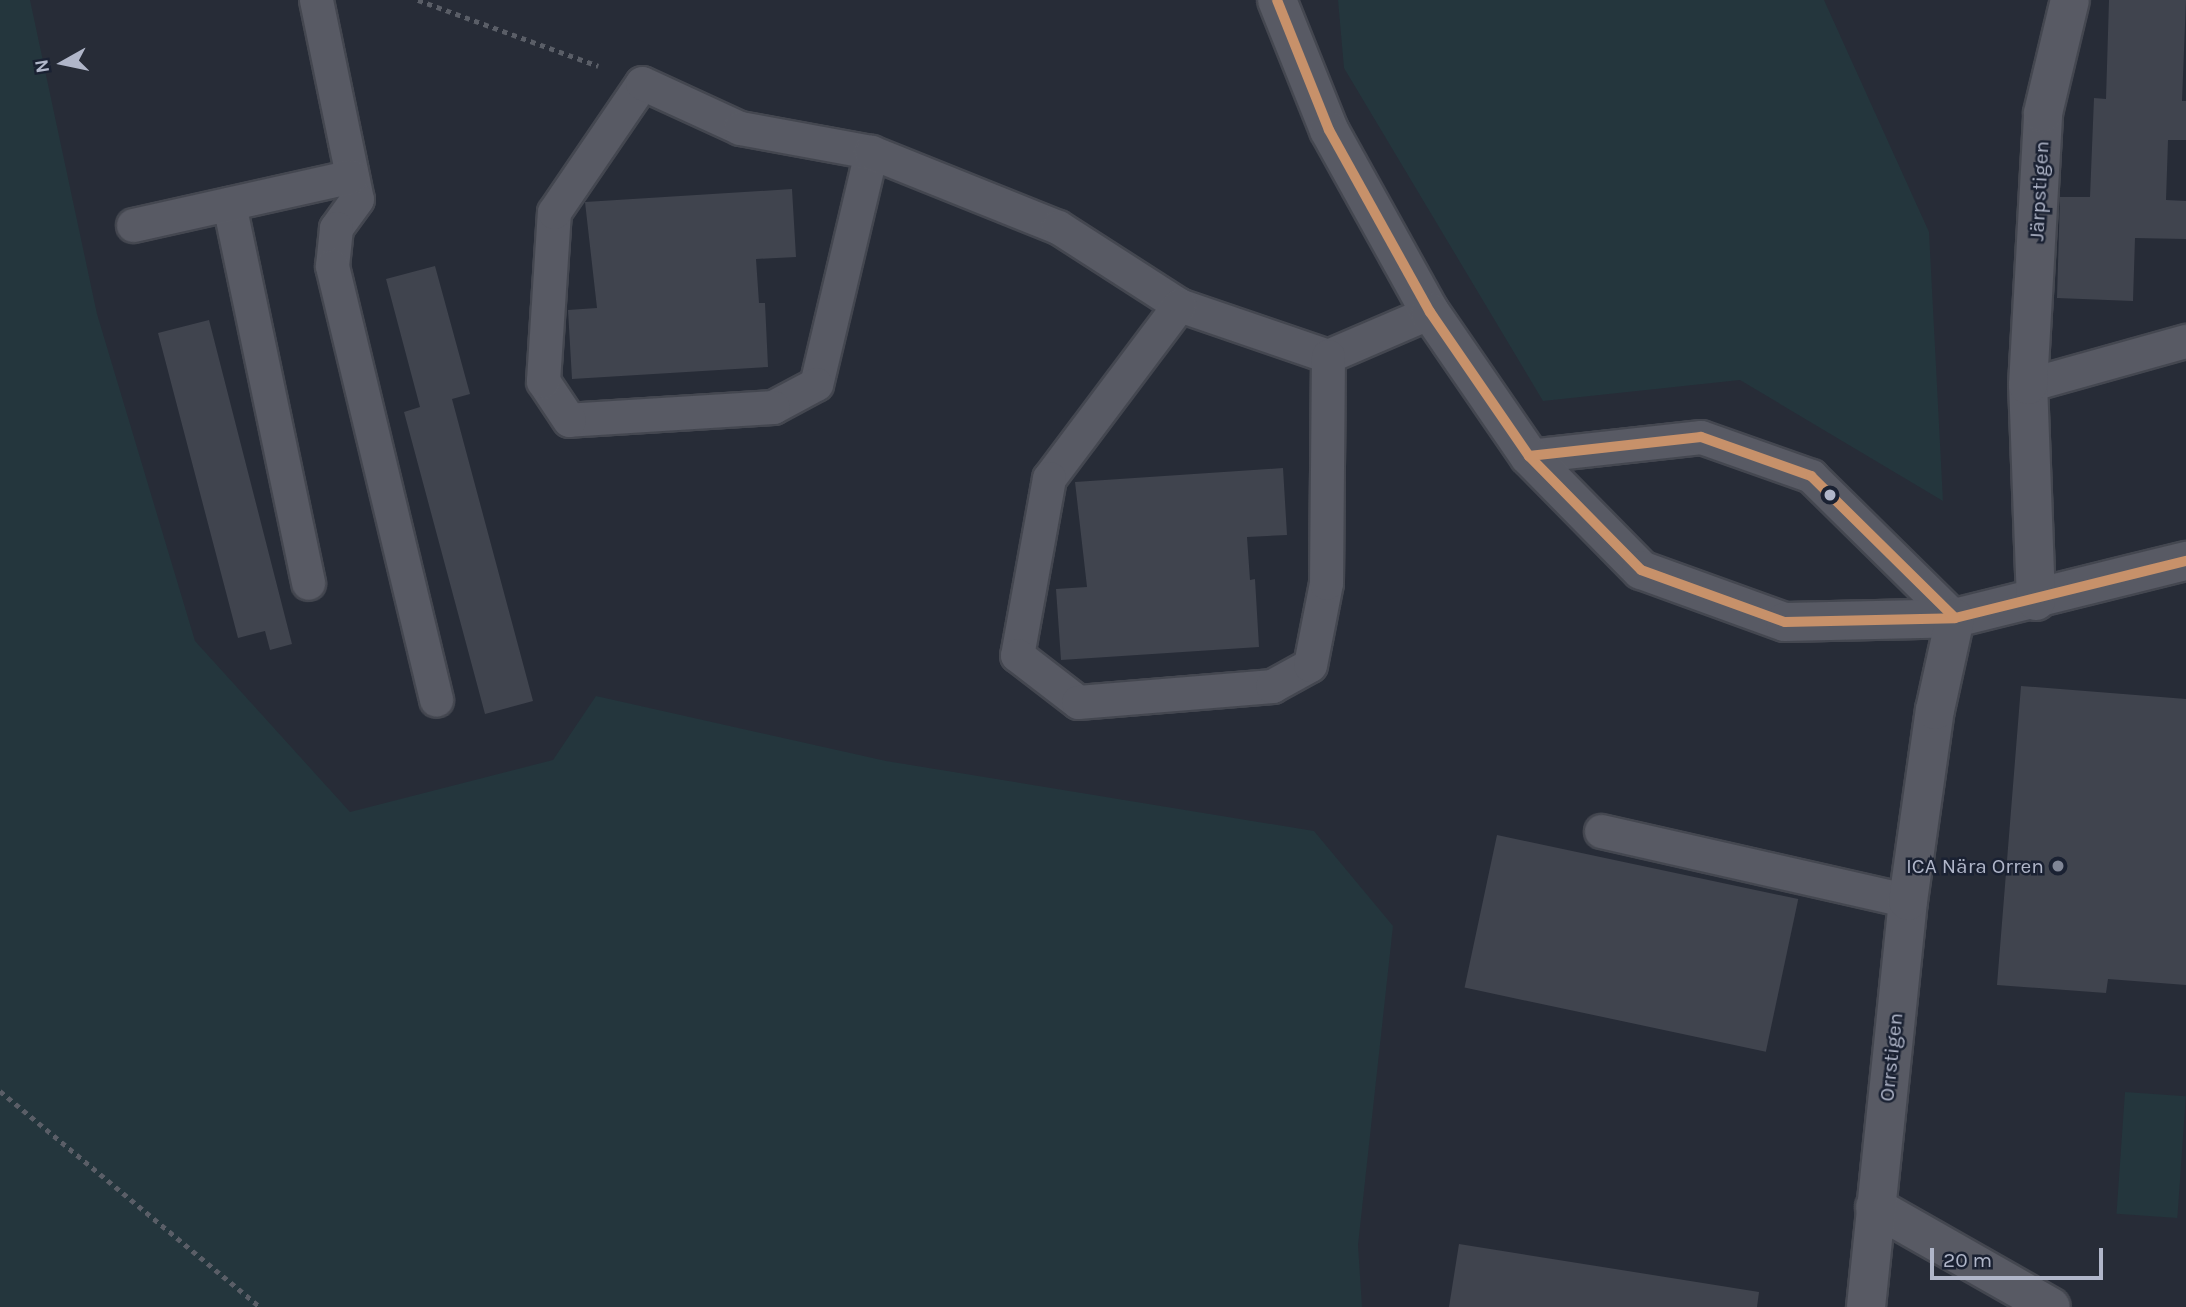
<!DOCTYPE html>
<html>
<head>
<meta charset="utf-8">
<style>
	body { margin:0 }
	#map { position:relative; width:2186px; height:1307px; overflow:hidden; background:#272c37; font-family:Karla,sans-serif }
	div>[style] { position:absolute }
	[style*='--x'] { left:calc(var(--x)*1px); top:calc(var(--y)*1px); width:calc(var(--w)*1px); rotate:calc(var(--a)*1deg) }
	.green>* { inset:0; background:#24363d; transform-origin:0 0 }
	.building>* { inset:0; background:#40444e; transform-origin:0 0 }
	.path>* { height:4.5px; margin-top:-2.25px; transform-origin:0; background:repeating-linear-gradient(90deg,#5a5e67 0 5px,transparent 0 10px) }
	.roads { filter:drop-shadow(2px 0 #444750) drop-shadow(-2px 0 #444750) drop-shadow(0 2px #444750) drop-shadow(0 -2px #444750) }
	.service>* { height:33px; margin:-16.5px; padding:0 16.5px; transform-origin:16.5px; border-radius:16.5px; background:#585a64 }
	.minor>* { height:38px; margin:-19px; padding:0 19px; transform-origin:19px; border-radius:19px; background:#585a64 }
	.bus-1>* { height:10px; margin:-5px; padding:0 5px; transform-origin:5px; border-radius:5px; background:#c7916a }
	.dots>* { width:19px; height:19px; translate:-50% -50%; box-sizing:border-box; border:4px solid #1a2132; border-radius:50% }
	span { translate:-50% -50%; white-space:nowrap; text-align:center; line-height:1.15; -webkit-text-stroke:5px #1a2132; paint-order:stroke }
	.street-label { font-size:21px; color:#b0b6c9 }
	.poi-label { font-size:21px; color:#b0b6c9 }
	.right { translate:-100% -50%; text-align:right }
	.north { position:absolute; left:28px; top:28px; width:70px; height:70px; -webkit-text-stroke:5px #1a2132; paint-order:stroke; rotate:261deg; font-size:19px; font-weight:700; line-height:28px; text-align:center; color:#b0b6c9 }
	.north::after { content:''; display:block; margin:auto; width:24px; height:32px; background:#b0b6c9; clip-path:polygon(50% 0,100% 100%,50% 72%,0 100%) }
	.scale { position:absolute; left:1930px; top:1248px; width:173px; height:32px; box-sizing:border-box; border:4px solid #b0b6c9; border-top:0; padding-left:9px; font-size:21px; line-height:24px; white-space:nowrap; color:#b0b6c9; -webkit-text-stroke:5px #1a2132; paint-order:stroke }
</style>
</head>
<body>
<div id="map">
	<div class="green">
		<i style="clip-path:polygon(0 0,30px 0,97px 314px,195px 641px,350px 812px,553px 760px,596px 696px,886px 761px,1314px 831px,1393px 926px,1358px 1245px,1362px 1307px,0 1307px)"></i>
		<i style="clip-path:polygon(1338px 0,1824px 0,1929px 232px,1943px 501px,1740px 380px,1543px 401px,1344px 68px)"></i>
		<i style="left:2125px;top:1092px;width:61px;height:122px;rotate:4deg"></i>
	</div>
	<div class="building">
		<i style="clip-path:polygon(2109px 0,2186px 0,2182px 101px,2186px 101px,2186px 140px,2168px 140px,2166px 200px,2186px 201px,2186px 239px,2135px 238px,2133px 301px,2057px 298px,2060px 197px,2090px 197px,2094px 98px,2106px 99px)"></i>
		<i style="clip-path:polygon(792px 189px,796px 257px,756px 259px,759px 303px,765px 303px,768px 367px,572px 379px,568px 310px,597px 308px,585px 202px)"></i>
		<i style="clip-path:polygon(435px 266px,470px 394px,452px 399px,533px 701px,485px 714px,404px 412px,420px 407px,386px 279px)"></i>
		<i style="clip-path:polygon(209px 320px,292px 644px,270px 650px,265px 631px,238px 638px,158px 333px)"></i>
		<i style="clip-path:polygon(1283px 468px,1287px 535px,1247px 537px,1250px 580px,1255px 579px,1259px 647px,1061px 660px,1056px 589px,1087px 587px,1075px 482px)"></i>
		<i style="clip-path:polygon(2021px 686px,2186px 699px,2186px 985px,2108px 979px,2106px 993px,1997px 985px)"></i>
		<i style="left:1497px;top:835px;width:308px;height:156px;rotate:12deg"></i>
		<i style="clip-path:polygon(1459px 1244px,1759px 1292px,1757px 1307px,1449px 1307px)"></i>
	</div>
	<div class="path">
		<i style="--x:418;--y:0;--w:192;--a:20.1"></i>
		<i style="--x:0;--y:1091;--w:338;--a:39.7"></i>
	</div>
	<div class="roads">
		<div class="service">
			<i style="--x:316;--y:0;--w:203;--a:78.4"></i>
			<i style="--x:357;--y:199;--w:36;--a:126"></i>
			<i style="--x:336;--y:228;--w:38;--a:96"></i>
			<i style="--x:332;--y:266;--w:446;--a:76.5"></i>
			<i style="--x:871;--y:152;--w:238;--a:103.3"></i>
			<i style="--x:816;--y:384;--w:49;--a:151.9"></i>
			<i style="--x:773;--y:407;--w:204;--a:176.4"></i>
			<i style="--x:569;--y:420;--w:47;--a:-123.7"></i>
			<i style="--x:543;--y:381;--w:169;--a:-86.3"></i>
			<i style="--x:554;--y:212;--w:156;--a:-55.7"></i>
			<i style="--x:642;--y:83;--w:108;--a:24.7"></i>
			<i style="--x:740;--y:128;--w:133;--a:10.4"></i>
			<i style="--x:871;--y:152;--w:201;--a:21.9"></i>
			<i style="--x:1058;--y:227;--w:144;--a:32.8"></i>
			<i style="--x:1179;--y:305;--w:157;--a:18.9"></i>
			<i style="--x:1328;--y:356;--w:111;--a:-23.3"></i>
			<i style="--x:229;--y:204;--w:387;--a:78.2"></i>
			<i style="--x:133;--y:225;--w:224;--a:-12.6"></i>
			<i style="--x:1179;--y:305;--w:216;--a:126.9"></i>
			<i style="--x:1049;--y:478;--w:180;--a:100.2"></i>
			<i style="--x:1017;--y:655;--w:77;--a:37.6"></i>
			<i style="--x:1078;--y:702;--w:195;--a:-4.7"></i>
			<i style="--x:1272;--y:686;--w:43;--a:-28.9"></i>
			<i style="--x:1310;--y:665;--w:84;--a:-79"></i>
			<i style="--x:1326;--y:583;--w:227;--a:-89.5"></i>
			<i style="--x:2028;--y:385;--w:164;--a:-15.6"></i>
			<i style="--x:1529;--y:456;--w:173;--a:-6.3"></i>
			<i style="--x:1701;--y:437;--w:117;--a:19.5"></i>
			<i style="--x:1811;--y:476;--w:202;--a:44.6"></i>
			<i style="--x:1601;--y:831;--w:315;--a:12.8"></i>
		</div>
		<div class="minor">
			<i style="--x:1277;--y:0;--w:140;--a:68.2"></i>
			<i style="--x:1329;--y:130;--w:208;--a:61"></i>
			<i style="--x:1430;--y:312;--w:175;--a:55.5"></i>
			<i style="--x:1529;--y:456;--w:160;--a:45.5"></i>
			<i style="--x:1641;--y:570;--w:153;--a:19.9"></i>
			<i style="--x:1785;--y:622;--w:170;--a:-1.3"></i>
			<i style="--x:1955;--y:618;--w:238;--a:-13.9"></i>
			<i style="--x:2036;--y:601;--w:216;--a:-92.1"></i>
			<i style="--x:2028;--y:385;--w:272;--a:-86.8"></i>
			<i style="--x:2043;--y:113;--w:116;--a:-76.6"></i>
			<i style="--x:1875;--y:1207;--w:202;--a:29.6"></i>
			<i style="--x:1866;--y:1307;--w:408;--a:-84.1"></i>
			<i style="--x:1908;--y:901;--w:193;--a:-82"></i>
			<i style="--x:1935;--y:710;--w:94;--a:-77.7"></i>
		</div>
	</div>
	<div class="bus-1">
		<i style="--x:1277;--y:0;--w:140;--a:68.2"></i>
		<i style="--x:1329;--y:130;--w:208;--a:61"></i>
		<i style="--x:1430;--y:312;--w:175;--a:55.5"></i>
		<i style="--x:1529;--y:456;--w:160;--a:45.5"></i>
		<i style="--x:1641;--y:570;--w:153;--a:19.9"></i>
		<i style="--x:1785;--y:622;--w:170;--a:-1.3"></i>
		<i style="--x:1955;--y:618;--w:238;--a:-13.9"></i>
		<i style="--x:1529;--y:456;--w:173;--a:-6.3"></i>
		<i style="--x:1701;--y:437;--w:117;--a:19.5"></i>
		<i style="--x:1811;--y:476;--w:202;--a:44.6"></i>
	</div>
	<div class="dots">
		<i style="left:1830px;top:495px;background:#b0b6c9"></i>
		<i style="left:2058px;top:866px;background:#808696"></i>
	</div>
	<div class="street-label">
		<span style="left:2039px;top:191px;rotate:-87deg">Järpstigen</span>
		<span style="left:1891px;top:1057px;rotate:-84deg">Orrstigen</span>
	</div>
	<div class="poi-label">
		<span class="right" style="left:2044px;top:866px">ICA Nära Orren</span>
	</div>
	<div class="north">N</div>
	<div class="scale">20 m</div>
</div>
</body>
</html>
